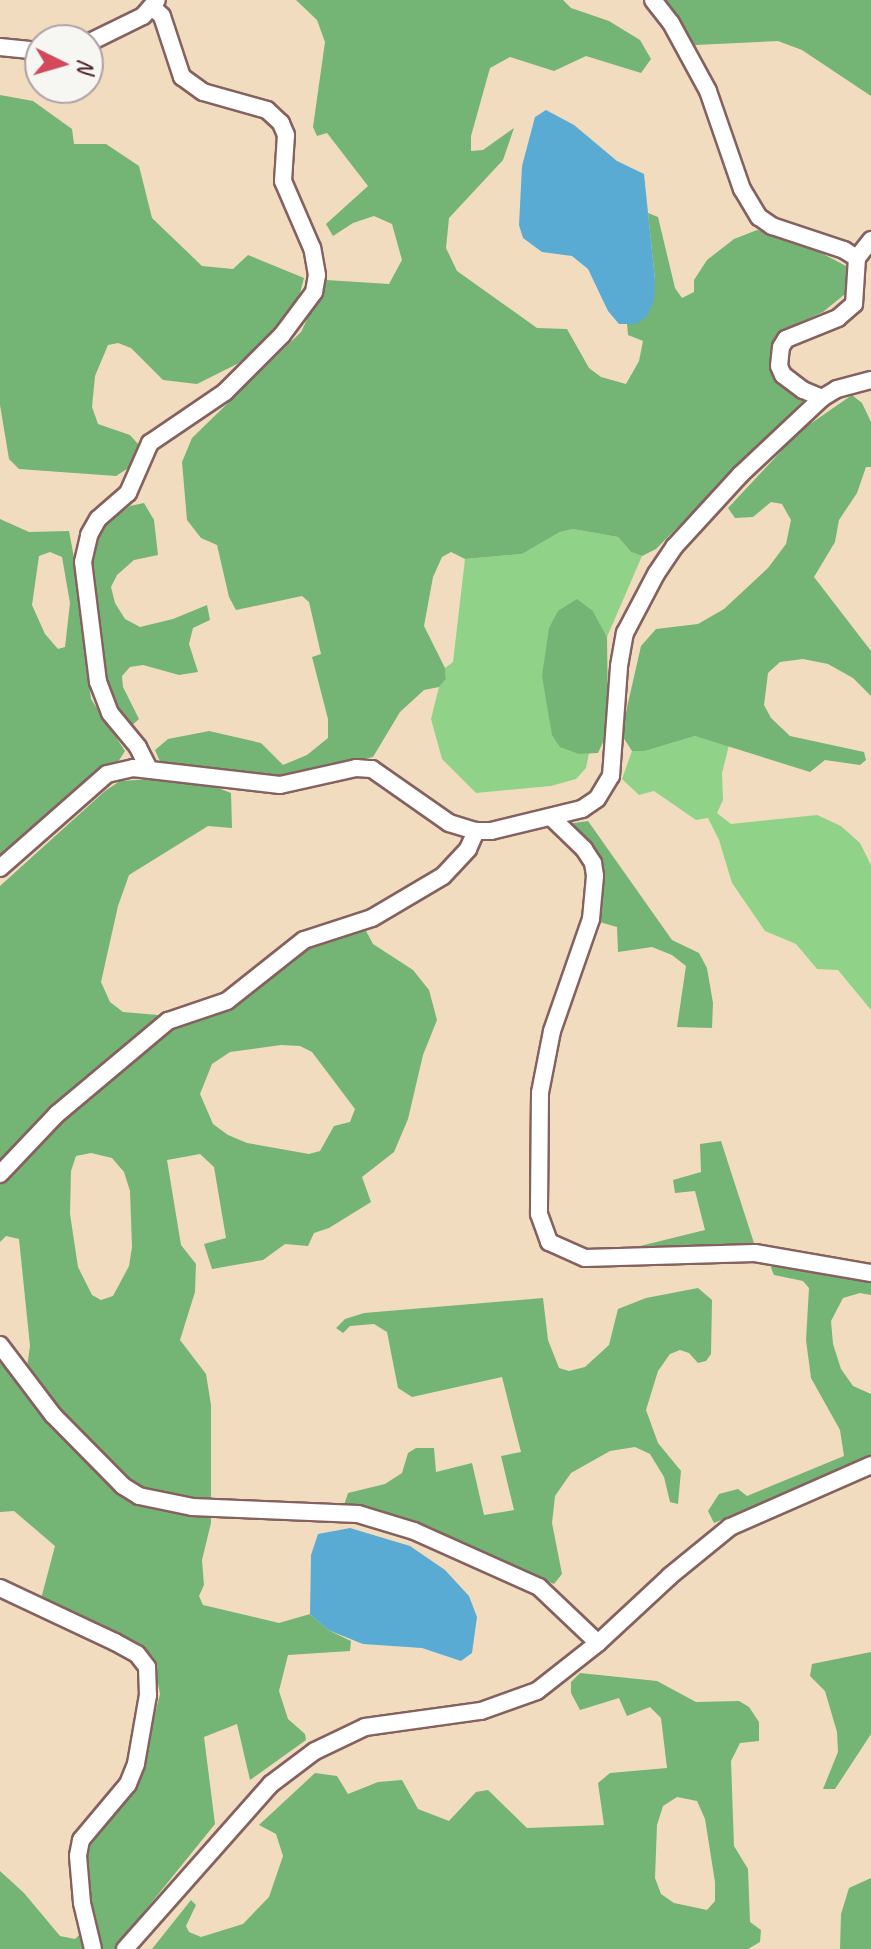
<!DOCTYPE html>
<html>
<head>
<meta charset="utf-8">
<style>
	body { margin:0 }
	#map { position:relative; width:871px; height:1949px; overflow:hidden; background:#f2dcbf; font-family:Caveat,sans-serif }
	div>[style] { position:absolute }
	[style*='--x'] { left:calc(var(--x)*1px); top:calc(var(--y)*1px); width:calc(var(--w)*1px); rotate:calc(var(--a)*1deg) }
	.green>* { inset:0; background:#91d289 }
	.forest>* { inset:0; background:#74b475 }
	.water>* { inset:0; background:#59abd4 }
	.roads { filter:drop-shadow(2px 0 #85615f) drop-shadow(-2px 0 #85615f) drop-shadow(0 2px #85615f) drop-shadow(0 -2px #85615f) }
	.minor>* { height:16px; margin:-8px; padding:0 8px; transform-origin:8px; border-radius:8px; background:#fff }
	span { translate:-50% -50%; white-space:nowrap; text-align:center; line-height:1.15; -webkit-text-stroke:6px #f6f6f2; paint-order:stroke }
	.north { position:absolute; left:24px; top:24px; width:80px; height:80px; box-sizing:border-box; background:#f6f6f2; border:2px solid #b1a0a2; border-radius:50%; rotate:95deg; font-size:22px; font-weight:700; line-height:32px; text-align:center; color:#4a1f2b }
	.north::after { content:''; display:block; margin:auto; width:28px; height:36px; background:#d1495b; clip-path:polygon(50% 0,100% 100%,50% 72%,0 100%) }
</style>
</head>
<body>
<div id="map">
	<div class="green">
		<i style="clip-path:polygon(573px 529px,618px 537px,631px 552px,642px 556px,607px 637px,593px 611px,578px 754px,589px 753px,586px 768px,576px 779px,551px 786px,476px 793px,442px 759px,431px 719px,439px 687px,446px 679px,445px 668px,453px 662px,465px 559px,522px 554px,560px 532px)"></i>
		<i style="clip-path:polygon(695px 736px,729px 745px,722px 773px,723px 800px,717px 813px,731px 824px,817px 815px,841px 826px,860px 843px,871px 865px,871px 1010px,838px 970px,817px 969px,796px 944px,765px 931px,732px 883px,719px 840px,708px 818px,696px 820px,654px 791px,639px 795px,622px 779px,632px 751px,645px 751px)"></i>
	</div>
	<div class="forest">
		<i style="clip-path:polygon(296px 0,563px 0,571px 8px,609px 21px,640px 40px,651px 59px,641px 73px,586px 56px,554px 71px,510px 57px,490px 68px,471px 136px,471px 151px,483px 150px,514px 128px,503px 160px,449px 218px,446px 248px,457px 271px,537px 328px,567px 329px,589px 368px,601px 377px,626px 384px,639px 361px,643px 341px,628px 335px,627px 324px,636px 324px,655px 280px,648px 213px,658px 217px,675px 288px,682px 298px,694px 292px,694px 280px,707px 260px,734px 239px,757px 230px,790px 237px,829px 257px,846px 266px,849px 280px,845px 294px,823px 312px,785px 329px,776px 346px,782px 384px,804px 400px,656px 549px,642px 556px,631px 552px,618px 537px,573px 529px,560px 532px,522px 554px,465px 559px,451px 552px,442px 557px,433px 577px,424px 626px,445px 668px,446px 679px,439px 687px,424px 690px,400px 712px,373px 757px,273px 778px,161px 764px,155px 750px,168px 739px,209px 731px,261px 743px,283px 765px,307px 755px,328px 738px,328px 719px,312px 657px,321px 654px,309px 602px,302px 596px,236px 610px,229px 597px,217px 545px,201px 538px,187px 520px,182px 462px,192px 438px,301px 332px,326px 280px,389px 284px,402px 260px,392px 224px,374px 216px,353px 223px,333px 236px,326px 224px,368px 186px,327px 133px,317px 136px,313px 127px,325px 42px,317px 20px)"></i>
		<i style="clip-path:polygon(663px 0,871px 0,871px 96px,802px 50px,778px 41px,695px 45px)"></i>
		<i style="clip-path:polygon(0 95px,33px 101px,72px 129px,74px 144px,106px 144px,139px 166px,152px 218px,202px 266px,233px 269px,248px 255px,304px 278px,297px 305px,264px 343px,237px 364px,197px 384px,163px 380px,131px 348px,118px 343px,108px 345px,95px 376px,92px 407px,98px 424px,130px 435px,139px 445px,133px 465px,116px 476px,19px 469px,9px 459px,0 405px)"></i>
		<i style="clip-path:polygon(852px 395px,862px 403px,871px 422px,871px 467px,866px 467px,857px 493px,839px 520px,835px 542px,814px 577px,871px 651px,871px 696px,853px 678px,828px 664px,803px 659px,780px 662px,768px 673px,764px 705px,771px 718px,790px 736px,864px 752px,866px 760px,860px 765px,825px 760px,810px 772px,695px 736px,645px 751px,632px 751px,621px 734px,641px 646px,656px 629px,698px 624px,724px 609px,768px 568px,786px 544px,791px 520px,782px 504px,771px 502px,753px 517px,735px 518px,728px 508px,800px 431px)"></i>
		<i style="clip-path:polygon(144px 503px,154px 520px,158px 555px,134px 560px,117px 575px,111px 587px,115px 603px,125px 619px,140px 627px,173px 619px,207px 605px,210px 620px,193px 628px,189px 644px,198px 672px,179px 675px,143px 665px,130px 667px,122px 676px,123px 687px,139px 719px,130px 727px,116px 710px,103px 668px,89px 563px,96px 532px,130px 506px)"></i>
		<i style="clip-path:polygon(evenodd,0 519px,29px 532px,69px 531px,81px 595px,91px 699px,125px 751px,118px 762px,94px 771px,68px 800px,0 860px,0 519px,50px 552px,62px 557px,70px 603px,65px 647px,58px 649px,45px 634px,32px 605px,39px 556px,50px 552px)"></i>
		<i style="clip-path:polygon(577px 599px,593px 611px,607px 637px,608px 712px,603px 742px,598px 753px,579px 754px,560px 747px,552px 735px,542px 676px,549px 628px,558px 611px)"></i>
		<i style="clip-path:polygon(evenodd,153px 779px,218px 788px,231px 793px,232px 828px,208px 826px,129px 875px,118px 906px,101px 982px,110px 1002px,123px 1012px,158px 1015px,169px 1029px,303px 949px,365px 929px,373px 944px,413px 970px,429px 990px,437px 1020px,423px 1055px,408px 1119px,394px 1152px,362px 1177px,371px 1202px,329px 1228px,314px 1233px,308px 1246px,285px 1244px,263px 1260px,212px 1269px,204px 1244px,226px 1238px,214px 1167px,200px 1154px,167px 1160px,181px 1245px,196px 1264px,195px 1292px,180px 1340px,206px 1374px,211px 1405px,211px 1523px,202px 1560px,204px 1585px,199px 1596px,203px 1605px,279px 1623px,310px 1614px,328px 1630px,351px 1641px,350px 1651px,288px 1655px,279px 1691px,288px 1719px,305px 1734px,306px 1740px,250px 1780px,237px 1724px,204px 1737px,215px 1824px,114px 1949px,0 1949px,0 1871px,24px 1893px,60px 1936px,75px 1939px,90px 1925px,86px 1853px,95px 1831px,121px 1809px,137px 1783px,160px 1694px,153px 1657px,141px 1644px,108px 1633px,41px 1599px,55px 1546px,14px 1511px,0 1512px,0 1355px,15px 1375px,27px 1367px,30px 1346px,19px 1239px,6px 1236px,0 1242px,0 886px,105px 791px,120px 781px,153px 779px,281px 1045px,300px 1046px,312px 1052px,355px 1109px,350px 1122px,334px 1126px,320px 1151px,309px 1154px,247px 1143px,228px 1135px,213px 1124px,200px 1094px,212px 1064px,230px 1052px,281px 1045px,153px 779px,91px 1153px,112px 1158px,124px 1172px,130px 1191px,132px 1247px,129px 1266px,113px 1296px,101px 1300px,92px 1295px,78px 1267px,70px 1214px,71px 1171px,76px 1156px,91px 1153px)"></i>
		<i style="clip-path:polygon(588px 821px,672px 940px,699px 953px,707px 968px,713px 1003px,712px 1028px,677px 1027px,686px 966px,672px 955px,652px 947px,618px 952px,617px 927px,596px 921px,600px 878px,567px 824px)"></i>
		<i style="clip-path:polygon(721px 1141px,754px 1243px,644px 1254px,640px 1246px,705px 1230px,695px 1191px,675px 1193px,673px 1180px,701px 1172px,700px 1144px)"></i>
		<i style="clip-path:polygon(775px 1260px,871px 1279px,871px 1295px,860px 1293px,843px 1298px,831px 1321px,833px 1344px,841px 1369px,853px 1386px,871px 1394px,871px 1456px,714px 1523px,708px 1511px,719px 1494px,738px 1489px,747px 1496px,844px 1456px,840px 1430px,811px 1378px,806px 1340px,809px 1288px,803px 1281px,774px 1275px,771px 1268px)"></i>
		<i style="clip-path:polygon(698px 1288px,712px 1300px,711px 1354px,706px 1361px,698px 1363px,689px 1353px,680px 1350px,670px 1354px,658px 1371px,646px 1410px,658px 1443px,681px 1471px,678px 1504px,670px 1502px,664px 1477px,650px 1454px,635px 1447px,610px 1451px,571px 1473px,555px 1496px,552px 1523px,562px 1574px,554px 1584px,411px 1523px,344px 1505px,348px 1493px,385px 1484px,402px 1473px,408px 1453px,416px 1448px,434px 1448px,436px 1472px,472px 1463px,484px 1515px,514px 1510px,501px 1456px,521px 1452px,502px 1377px,412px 1397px,398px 1388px,387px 1332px,374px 1324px,350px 1326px,343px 1333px,336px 1328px,345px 1319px,364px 1313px,543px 1298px,548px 1340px,559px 1368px,569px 1371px,585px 1367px,609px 1345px,618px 1309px,646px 1298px)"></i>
		<i style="clip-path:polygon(871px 1652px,871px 1734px,835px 1789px,823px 1789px,838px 1752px,837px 1732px,825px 1691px,810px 1676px,812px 1664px)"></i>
		<i style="clip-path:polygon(evenodd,580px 1673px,657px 1681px,696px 1702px,739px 1701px,749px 1707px,759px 1722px,759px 1741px,740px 1743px,731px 1761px,734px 1846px,748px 1869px,750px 1922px,761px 1930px,760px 1942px,748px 1949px,152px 1949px,191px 1900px,196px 1905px,186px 1926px,189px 1932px,201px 1937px,243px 1924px,269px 1897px,283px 1856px,276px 1834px,259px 1825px,315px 1773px,337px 1776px,348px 1794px,378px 1782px,402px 1780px,418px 1809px,449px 1821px,476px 1792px,488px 1790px,527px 1828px,604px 1825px,598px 1783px,610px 1773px,667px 1768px,661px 1718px,650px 1707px,627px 1716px,619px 1698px,580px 1710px,571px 1693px,571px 1682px,580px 1673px,677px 1797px,697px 1801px,705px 1819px,715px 1882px,715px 1901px,707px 1910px,674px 1903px,661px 1894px,655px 1878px,657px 1825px,663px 1806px,677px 1797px)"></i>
		<i style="clip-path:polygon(871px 1878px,871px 1949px,840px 1949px,841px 1914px,849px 1888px)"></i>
	</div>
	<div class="water">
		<i style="clip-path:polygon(546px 110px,574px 125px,617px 161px,644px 174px,655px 280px,654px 300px,647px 316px,636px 324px,619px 324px,608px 311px,588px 269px,572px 256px,542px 252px,523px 238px,519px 225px,522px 166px,535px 117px)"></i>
		<i style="clip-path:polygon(350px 1528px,410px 1546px,445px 1570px,469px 1596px,477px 1617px,472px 1653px,461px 1661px,422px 1648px,363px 1644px,328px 1630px,310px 1614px,311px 1555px,318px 1534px)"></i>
	</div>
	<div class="roads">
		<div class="minor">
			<i style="--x:653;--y:0;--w:29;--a:52"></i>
			<i style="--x:671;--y:23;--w:77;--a:61.4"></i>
			<i style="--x:708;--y:91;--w:104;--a:70.9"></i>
			<i style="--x:742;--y:189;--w:33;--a:59"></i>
			<i style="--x:759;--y:217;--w:16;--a:35"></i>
			<i style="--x:772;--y:226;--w:76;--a:18.4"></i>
			<i style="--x:844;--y:250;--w:15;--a:32"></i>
			<i style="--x:857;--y:258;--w:46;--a:93.7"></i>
			<i style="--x:854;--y:304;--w:21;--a:139"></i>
			<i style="--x:838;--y:318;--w:56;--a:158"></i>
			<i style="--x:786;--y:339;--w:9;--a:122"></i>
			<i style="--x:781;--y:347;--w:19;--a:96"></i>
			<i style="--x:779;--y:366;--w:10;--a:66"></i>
			<i style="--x:783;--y:375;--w:25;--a:37"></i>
			<i style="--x:803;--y:390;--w:21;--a:23"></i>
			<i style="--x:88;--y:43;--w:61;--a:-26.1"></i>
			<i style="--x:143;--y:16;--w:21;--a:-49"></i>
			<i style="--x:0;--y:47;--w:40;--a:5.7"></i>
			<i style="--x:857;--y:258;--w:23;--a:-52"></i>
			<i style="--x:149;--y:769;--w:25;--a:-117"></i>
			<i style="--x:138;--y:747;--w:44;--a:-129.5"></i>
			<i style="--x:110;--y:713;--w:33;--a:-111"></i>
			<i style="--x:98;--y:682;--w:121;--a:-97.1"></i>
			<i style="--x:83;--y:562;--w:28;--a:-77"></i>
			<i style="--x:89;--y:535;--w:18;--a:-61"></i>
			<i style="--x:98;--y:519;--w:40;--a:-41"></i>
			<i style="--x:128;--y:493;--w:55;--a:-66.3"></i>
			<i style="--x:150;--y:443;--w:91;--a:-34.2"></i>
			<i style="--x:225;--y:392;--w:81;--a:-45"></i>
			<i style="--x:282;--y:335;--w:54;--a:-53.3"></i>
			<i style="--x:314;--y:292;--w:17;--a:-80"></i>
			<i style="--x:317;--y:275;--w:27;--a:-100"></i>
			<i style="--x:312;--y:248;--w:73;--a:-113.4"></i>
			<i style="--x:283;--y:181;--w:46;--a:-86.3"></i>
			<i style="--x:286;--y:135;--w:13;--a:-113"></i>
			<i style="--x:281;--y:123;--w:19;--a:-137"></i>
			<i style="--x:267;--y:110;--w:66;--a:-164.3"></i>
			<i style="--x:203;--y:92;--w:26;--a:-144"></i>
			<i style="--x:182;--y:77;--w:64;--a:-108.2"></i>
			<i style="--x:162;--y:16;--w:13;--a:-138"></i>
			<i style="--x:552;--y:818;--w:45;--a:44.1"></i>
			<i style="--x:584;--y:849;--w:17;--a:57"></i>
			<i style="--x:593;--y:863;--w:13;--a:81"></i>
			<i style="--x:595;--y:876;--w:43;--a:95.3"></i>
			<i style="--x:591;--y:919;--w:119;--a:109.2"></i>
			<i style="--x:552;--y:1031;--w:63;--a:101"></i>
			<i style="--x:540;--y:1093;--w:121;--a:90.5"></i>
			<i style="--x:539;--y:1214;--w:30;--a:70"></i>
			<i style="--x:549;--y:1242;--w:39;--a:24"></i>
			<i style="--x:585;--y:1258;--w:170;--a:-1.7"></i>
			<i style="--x:755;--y:1253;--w:118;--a:9.8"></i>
			<i style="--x:0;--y:868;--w:142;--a:-41.3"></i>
			<i style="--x:107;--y:774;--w:27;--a:-13"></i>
			<i style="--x:133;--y:768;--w:148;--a:6.6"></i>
			<i style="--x:280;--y:785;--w:78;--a:-12.6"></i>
			<i style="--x:356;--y:768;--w:16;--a:4"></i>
			<i style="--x:372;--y:769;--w:94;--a:35"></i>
			<i style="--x:449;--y:823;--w:28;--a:17"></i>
			<i style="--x:476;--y:831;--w:15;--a:0"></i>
			<i style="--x:491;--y:831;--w:94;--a:-13.6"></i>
			<i style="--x:582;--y:809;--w:18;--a:-34"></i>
			<i style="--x:597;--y:799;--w:27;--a:-59"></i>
			<i style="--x:611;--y:776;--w:110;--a:-85.8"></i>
			<i style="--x:619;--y:666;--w:34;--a:-80"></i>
			<i style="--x:625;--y:633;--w:67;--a:-62.3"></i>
			<i style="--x:656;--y:574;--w:34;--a:-56"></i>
			<i style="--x:675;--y:546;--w:96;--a:-47.5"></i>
			<i style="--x:740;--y:475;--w:112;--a:-43.2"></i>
			<i style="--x:822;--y:398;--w:17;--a:-31"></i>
			<i style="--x:837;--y:389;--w:35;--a:-15"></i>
			<i style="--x:0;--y:1174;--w:83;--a:-46.5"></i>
			<i style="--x:57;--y:1114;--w:145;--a:-40"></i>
			<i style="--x:168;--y:1021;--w:62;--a:-18.7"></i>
			<i style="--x:227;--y:1001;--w:98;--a:-38.4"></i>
			<i style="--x:304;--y:940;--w:71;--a:-17.9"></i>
			<i style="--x:372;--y:918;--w:82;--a:-30.6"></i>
			<i style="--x:443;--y:876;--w:37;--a:-47"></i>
			<i style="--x:468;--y:849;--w:20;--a:-66"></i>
			<i style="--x:0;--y:1345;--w:88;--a:52.9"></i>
			<i style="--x:53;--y:1415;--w:100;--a:45.4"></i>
			<i style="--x:123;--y:1486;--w:19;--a:32"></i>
			<i style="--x:139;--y:1496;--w:54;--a:11.7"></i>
			<i style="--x:192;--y:1507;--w:166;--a:2.4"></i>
			<i style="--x:358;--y:1514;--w:59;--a:16.9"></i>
			<i style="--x:414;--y:1531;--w:137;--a:24.1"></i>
			<i style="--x:539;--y:1587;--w:81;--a:43.5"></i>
			<i style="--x:0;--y:1588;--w:127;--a:25.2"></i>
			<i style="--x:115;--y:1642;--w:25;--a:29"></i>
			<i style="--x:137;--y:1654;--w:16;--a:52"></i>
			<i style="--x:147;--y:1667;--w:28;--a:88"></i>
			<i style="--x:148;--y:1695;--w:70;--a:99.9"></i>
			<i style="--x:136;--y:1764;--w:22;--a:112"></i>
			<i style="--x:128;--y:1784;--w:73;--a:130"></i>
			<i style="--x:81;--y:1840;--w:16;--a:101"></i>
			<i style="--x:78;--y:1856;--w:47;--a:85.1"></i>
			<i style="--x:82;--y:1903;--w:47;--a:76.6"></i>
			<i style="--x:125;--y:1949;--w:220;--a:-48.5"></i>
			<i style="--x:271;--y:1784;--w:55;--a:-36.9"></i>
			<i style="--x:315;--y:1751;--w:55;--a:-25.6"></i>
			<i style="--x:365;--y:1727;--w:117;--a:-7.9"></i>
			<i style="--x:481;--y:1711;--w:59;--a:-19.7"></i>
			<i style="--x:537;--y:1691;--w:78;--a:-38.2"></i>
			<i style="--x:598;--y:1643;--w:98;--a:-42.9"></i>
			<i style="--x:670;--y:1576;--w:77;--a:-39.2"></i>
			<i style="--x:730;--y:1527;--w:154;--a:-23.7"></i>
		</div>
	</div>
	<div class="north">N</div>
</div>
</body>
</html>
